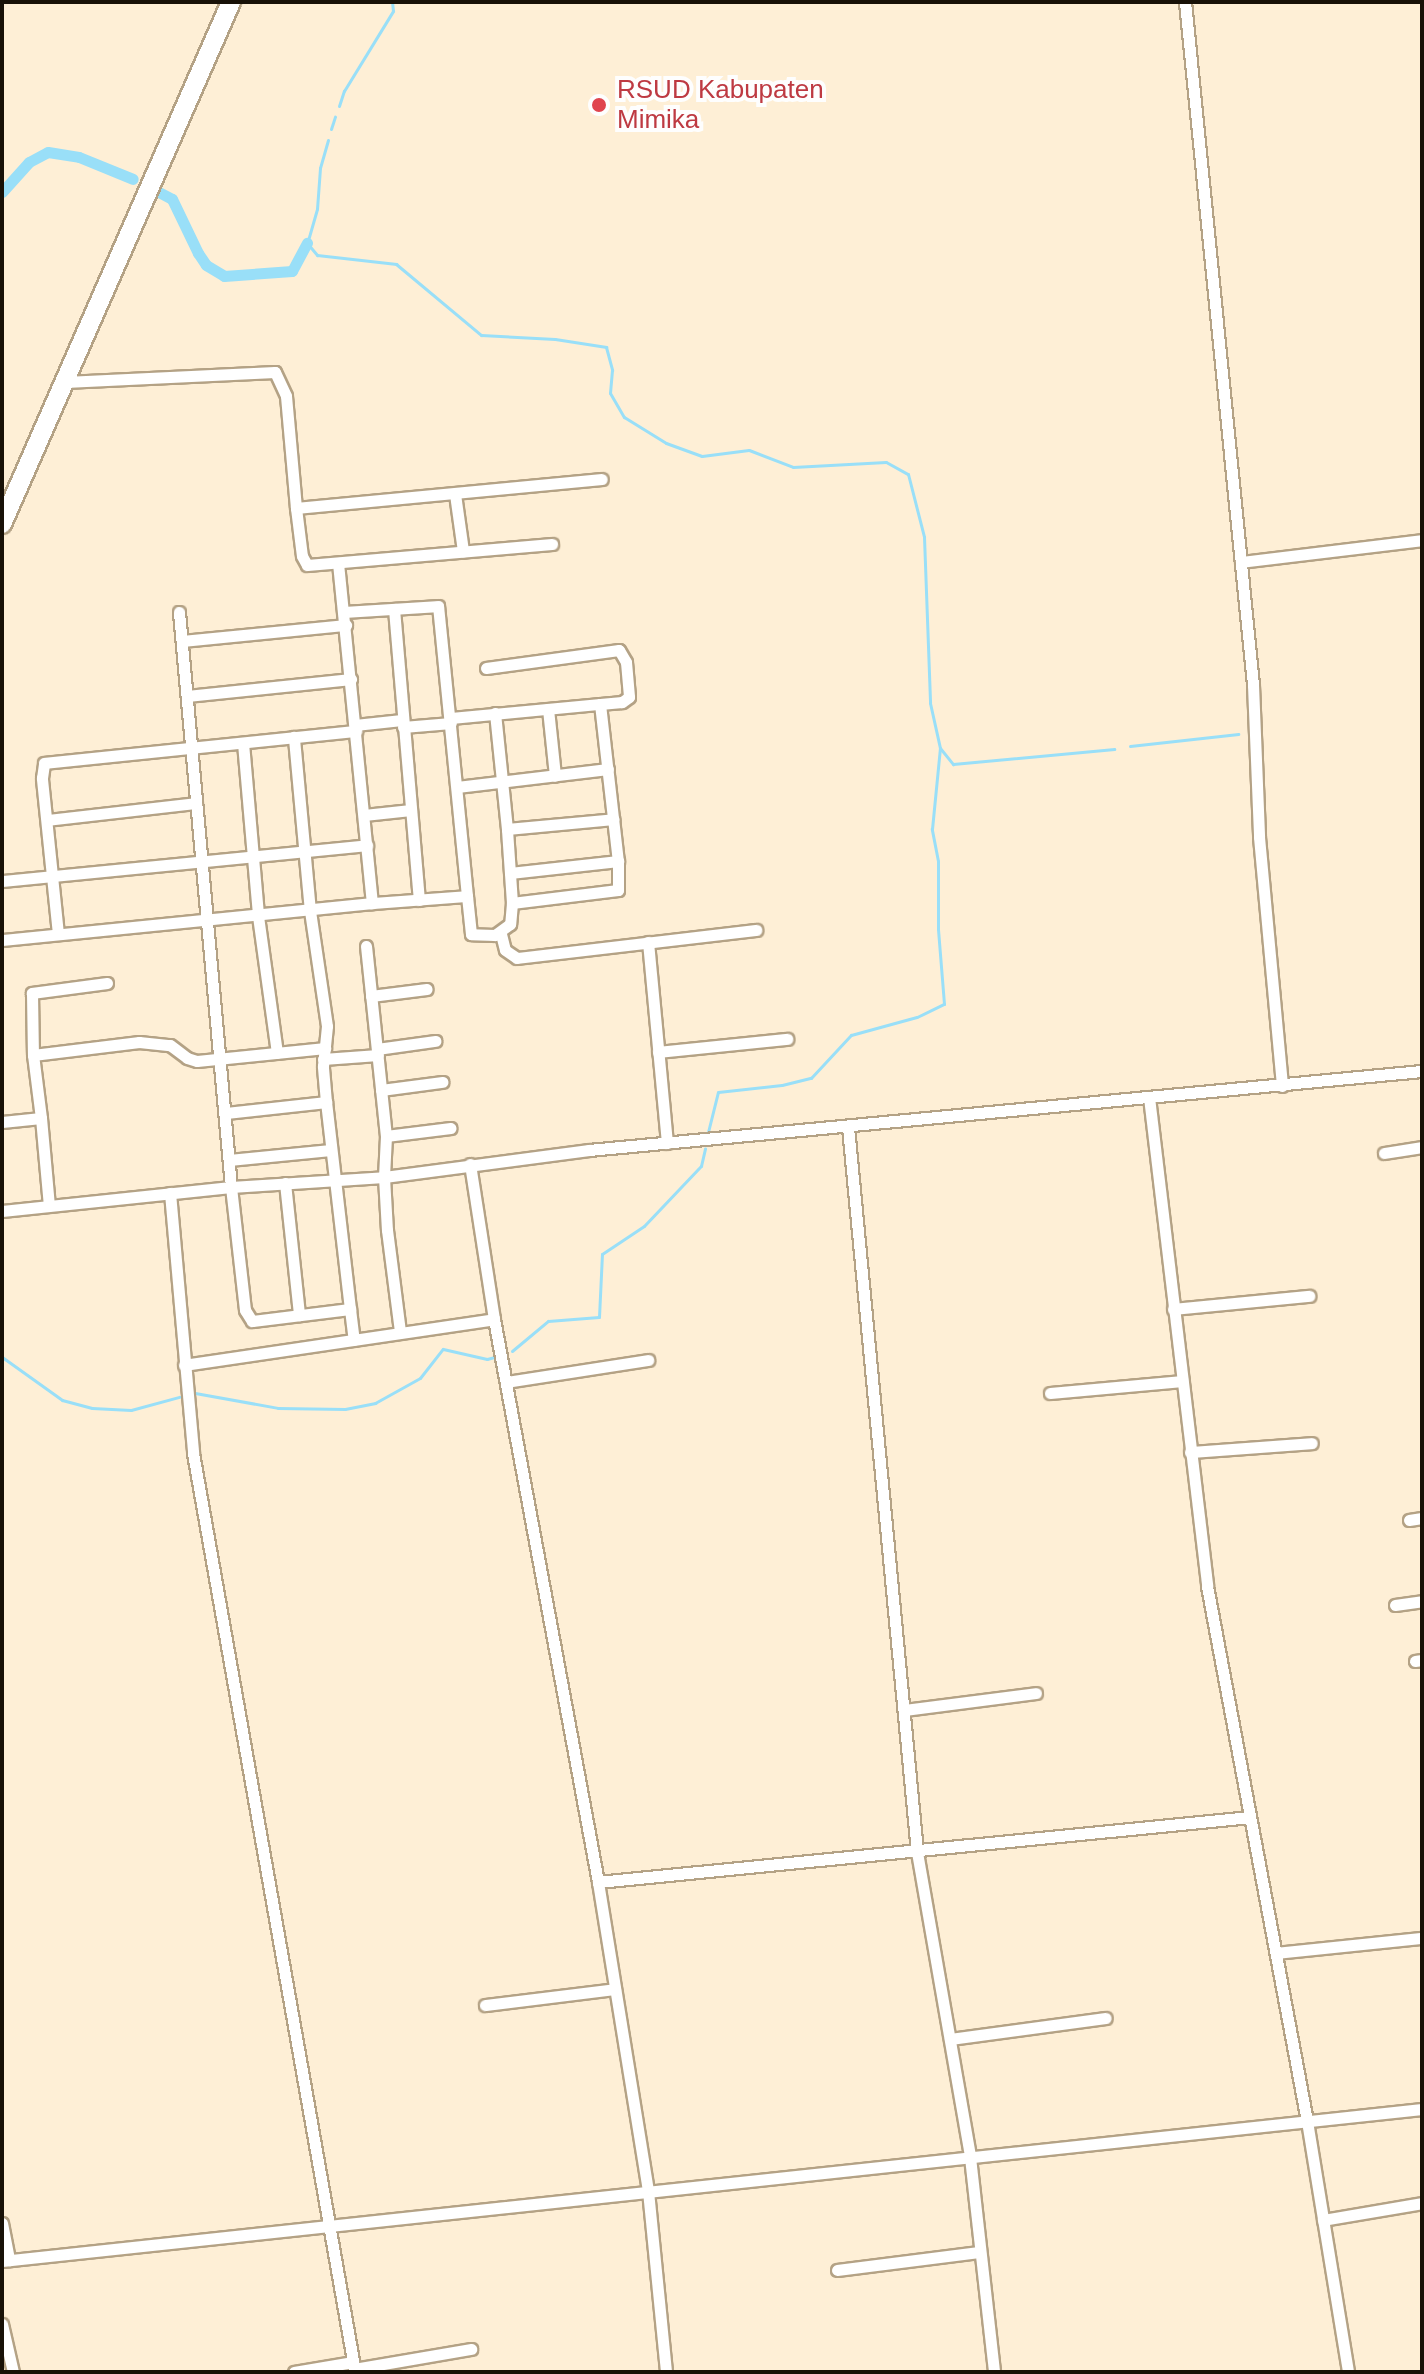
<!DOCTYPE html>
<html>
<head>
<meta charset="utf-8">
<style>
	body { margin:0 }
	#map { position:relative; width:1424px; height:2374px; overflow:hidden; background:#feefd6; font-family:Arial,sans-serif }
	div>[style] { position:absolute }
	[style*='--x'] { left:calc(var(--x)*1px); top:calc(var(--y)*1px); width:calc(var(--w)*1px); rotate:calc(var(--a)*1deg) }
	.stream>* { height:3px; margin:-1.5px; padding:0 1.5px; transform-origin:1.5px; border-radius:1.5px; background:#99dff8 }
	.canal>* { height:11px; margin:-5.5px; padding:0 5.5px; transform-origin:5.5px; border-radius:5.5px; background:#99dff8 }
	.roads { filter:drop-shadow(2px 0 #b4a285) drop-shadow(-2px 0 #b4a285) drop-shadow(0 2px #b4a285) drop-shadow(0 -2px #b4a285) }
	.minor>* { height:11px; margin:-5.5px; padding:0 5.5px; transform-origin:5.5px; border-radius:5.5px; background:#fff }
	.trunk>* { height:18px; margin:-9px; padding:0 9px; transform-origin:9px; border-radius:9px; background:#fff }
	.dots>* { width:22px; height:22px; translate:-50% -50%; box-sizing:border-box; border:4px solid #fefefe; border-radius:50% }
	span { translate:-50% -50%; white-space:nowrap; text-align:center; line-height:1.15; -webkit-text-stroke:8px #fefefe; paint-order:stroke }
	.health-label { font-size:26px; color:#be3a42 }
	.left { translate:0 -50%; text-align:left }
	.frame { position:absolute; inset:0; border:4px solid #181107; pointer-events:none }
</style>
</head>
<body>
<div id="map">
	<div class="stream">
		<i style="--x:339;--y:106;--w:16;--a:-72"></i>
		<i style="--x:344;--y:91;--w:94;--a:-58.5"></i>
		<i style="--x:393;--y:11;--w:9;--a:-96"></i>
		<i style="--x:331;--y:129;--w:13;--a:-72"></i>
		<i style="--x:328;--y:140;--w:29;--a:106"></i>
		<i style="--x:320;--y:168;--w:41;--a:94.2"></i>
		<i style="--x:317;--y:209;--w:35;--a:106"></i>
		<i style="--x:307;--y:243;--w:16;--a:50"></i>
		<i style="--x:317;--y:255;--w:80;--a:6.5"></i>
		<i style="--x:396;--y:264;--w:111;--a:39.9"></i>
		<i style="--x:481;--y:335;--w:74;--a:3.1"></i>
		<i style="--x:555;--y:339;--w:52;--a:8.9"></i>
		<i style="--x:606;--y:347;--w:24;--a:75"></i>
		<i style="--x:612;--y:370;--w:23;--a:95"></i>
		<i style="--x:610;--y:393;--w:28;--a:60"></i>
		<i style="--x:624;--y:417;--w:49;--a:31.8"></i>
		<i style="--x:666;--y:443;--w:38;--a:20"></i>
		<i style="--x:702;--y:456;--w:47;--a:-7.3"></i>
		<i style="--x:749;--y:450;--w:47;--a:21.1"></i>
		<i style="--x:793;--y:467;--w:93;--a:-3.1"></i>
		<i style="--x:886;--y:462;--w:25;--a:29"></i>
		<i style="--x:908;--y:474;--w:65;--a:75.7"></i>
		<i style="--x:924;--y:537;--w:166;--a:87.9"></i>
		<i style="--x:930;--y:703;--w:46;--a:77.5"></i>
		<i style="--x:940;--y:748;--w:21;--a:51"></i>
		<i style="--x:953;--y:764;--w:162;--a:-5.3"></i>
		<i style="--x:1130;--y:746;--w:109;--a:-6.3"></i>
		<i style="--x:708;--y:1132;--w:41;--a:-76"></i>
		<i style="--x:718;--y:1092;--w:64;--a:-6.2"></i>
		<i style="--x:782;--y:1085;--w:30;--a:-14"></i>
		<i style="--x:811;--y:1078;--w:59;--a:-47.1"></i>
		<i style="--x:851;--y:1035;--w:68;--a:-15.3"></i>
		<i style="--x:917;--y:1017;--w:30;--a:-26"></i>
		<i style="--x:944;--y:1004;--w:75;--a:-94.6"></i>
		<i style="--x:938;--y:929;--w:68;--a:-90"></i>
		<i style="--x:938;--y:861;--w:33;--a:-101"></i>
		<i style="--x:932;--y:829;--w:81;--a:-84.4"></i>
		<i style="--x:512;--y:1351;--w:47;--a:-39.8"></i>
		<i style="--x:548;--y:1321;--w:51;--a:-4.5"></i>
		<i style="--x:599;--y:1317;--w:63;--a:-87.3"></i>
		<i style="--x:602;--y:1254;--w:50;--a:-33.7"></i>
		<i style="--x:644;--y:1226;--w:83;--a:-46.5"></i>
		<i style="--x:701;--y:1166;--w:18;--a:-77"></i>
		<i style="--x:2;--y:1357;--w:74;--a:35.6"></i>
		<i style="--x:62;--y:1400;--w:31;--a:15"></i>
		<i style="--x:92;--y:1408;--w:39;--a:3"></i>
		<i style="--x:131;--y:1410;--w:50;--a:-15.2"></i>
		<i style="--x:195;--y:1393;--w:84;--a:10.2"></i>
		<i style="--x:278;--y:1408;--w:67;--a:0.9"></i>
		<i style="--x:345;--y:1409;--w:31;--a:-11"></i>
		<i style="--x:375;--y:1403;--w:51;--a:-29.1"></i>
		<i style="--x:420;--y:1378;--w:37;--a:-52"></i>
		<i style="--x:443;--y:1349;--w:45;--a:12.8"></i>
		<i style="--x:487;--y:1359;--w:11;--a:-15"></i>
	</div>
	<div class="canal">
		<i style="--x:155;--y:190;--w:19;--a:28"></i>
		<i style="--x:172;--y:199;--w:60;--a:64.3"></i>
		<i style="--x:198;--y:253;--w:14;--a:56"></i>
		<i style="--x:206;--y:265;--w:21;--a:31"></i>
		<i style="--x:224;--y:276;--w:68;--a:-4.2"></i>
		<i style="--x:292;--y:271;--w:32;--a:-62"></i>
		<i style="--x:2;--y:192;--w:40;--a:-48"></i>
		<i style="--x:29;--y:162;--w:21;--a:-28"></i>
		<i style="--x:48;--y:152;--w:31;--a:9"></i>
		<i style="--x:79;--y:157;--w:58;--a:22.2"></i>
	</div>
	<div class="roads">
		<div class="minor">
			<i style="--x:1185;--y:2;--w:686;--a:84.31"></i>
			<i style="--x:1253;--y:685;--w:152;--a:87.7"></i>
			<i style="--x:1259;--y:837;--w:250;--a:84.7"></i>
			<i style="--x:65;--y:382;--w:210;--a:-2.7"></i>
			<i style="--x:275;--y:372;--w:26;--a:65"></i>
			<i style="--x:286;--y:396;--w:112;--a:84.9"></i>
			<i style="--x:296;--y:508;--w:48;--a:82.9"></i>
			<i style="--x:302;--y:556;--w:10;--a:61"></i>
			<i style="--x:307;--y:565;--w:246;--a:-4.9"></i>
			<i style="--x:455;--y:494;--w:58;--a:82"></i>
			<i style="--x:296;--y:508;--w:307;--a:-5.4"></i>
			<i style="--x:1241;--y:562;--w:182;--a:-6.9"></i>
			<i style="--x:338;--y:563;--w:342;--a:84.3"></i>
			<i style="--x:372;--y:903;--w:95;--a:-4.2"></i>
			<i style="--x:467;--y:896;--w:291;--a:-95.7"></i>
			<i style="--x:438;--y:606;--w:93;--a:176.3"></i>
			<i style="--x:394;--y:609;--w:292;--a:85.1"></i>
			<i style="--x:179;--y:612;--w:577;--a:84.83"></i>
			<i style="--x:231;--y:1187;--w:124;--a:83.5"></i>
			<i style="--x:245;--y:1310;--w:13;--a:58"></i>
			<i style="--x:252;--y:1321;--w:99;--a:-7"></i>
			<i style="--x:350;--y:1309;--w:208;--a:-96.6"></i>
			<i style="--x:326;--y:1102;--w:36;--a:-95"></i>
			<i style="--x:323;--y:1066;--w:40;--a:-84.3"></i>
			<i style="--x:327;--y:1026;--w:116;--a:-98.4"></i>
			<i style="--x:310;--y:911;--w:175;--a:-95.3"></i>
			<i style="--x:182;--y:641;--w:165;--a:-5.6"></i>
			<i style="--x:486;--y:668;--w:134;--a:-7.7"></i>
			<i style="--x:619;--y:650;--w:14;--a:60"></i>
			<i style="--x:626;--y:662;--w:35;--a:85"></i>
			<i style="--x:629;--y:697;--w:9;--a:144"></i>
			<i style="--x:622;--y:702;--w:22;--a:175"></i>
			<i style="--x:187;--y:696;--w:165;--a:-5.9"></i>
			<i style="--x:548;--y:709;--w:67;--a:84"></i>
			<i style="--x:495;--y:713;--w:117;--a:84.1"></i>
			<i style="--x:451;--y:718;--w:150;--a:-5.4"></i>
			<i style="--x:600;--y:704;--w:158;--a:83.5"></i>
			<i style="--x:618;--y:861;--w:29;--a:90"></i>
			<i style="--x:618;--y:890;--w:107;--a:173"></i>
			<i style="--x:512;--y:903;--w:21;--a:95"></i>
			<i style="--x:510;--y:924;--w:19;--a:144"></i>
			<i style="--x:495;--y:935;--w:24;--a:-178"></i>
			<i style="--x:471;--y:934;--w:38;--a:-96"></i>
			<i style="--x:355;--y:725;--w:47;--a:-6.1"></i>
			<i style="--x:403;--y:727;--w:48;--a:-4.8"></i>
			<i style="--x:243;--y:743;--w:174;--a:85"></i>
			<i style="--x:258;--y:916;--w:138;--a:82.1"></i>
			<i style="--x:457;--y:787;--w:152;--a:-6.8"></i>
			<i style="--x:364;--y:815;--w:47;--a:-6.1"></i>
			<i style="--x:47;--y:820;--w:150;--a:-6.5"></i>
			<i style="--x:510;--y:873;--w:109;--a:-6.3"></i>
			<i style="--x:2;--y:881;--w:367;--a:-5.6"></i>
			<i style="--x:512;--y:903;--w:74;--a:-93.9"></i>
			<i style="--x:507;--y:829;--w:107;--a:-5.3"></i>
			<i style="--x:58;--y:934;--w:157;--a:-95.9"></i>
			<i style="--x:42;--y:778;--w:15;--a:-82"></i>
			<i style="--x:44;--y:763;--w:314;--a:-5.9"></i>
			<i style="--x:501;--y:934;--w:16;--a:76"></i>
			<i style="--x:505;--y:950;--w:14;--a:34"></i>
			<i style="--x:517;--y:958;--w:241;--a:-6.7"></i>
			<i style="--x:2;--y:940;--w:372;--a:-5.7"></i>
			<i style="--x:648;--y:942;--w:202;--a:84.6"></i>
			<i style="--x:366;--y:946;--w:191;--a:84"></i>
			<i style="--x:386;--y:1136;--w:41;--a:92.8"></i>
			<i style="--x:384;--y:1177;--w:53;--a:86.8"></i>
			<i style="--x:387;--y:1230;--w:103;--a:82.7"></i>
			<i style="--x:107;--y:983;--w:76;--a:172.4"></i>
			<i style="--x:32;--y:993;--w:62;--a:89.1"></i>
			<i style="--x:33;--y:1055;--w:107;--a:-7"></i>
			<i style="--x:139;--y:1042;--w:31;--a:6"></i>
			<i style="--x:170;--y:1045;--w:21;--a:37"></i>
			<i style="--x:187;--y:1058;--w:10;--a:17"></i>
			<i style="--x:197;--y:1061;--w:129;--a:-5.8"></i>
			<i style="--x:371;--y:996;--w:56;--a:-7.1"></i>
			<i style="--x:377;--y:1049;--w:59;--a:-7.9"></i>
			<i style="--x:658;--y:1052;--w:130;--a:-5.8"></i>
			<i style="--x:323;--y:1059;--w:55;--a:-4.2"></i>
			<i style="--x:381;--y:1090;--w:62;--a:-7.5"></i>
			<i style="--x:1149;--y:1097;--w:492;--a:83.2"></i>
			<i style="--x:1207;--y:1586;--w:544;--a:79.41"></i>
			<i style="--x:1307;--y:2121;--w:254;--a:80.7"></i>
			<i style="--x:226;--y:1113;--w:101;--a:-6.3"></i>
			<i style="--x:41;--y:1118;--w:88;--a:84.8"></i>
			<i style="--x:2;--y:1122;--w:39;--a:-6"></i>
			<i style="--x:41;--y:1118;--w:64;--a:-97.2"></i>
			<i style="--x:848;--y:1127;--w:728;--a:84.56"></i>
			<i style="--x:917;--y:1852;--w:310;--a:80.1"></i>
			<i style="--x:970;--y:2157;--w:216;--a:83.6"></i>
			<i style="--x:386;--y:1136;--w:65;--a:-7"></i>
			<i style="--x:1384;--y:1153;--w:38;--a:-9"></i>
			<i style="--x:229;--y:1160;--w:102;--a:-5.6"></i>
			<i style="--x:470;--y:1164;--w:157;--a:81.2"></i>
			<i style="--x:494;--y:1319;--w:573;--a:79.53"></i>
			<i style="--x:598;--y:1882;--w:313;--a:80.8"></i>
			<i style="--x:648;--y:2191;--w:182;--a:84.3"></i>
			<i style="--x:285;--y:1183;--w:133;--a:83.9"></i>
			<i style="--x:170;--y:1193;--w:261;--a:84.9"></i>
			<i style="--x:193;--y:1453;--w:933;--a:80"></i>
			<i style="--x:2;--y:1211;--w:230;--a:-6"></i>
			<i style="--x:231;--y:1187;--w:153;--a:-3.7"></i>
			<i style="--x:384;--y:1177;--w:207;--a:-7.5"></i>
			<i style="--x:589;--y:1150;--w:837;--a:-5.42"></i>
			<i style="--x:350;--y:1309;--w:31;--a:83"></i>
			<i style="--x:1173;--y:1309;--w:137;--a:-5.5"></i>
			<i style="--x:184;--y:1365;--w:313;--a:-8.4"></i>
			<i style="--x:506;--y:1382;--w:144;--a:-8.8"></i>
			<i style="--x:1050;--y:1393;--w:133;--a:-5.2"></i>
			<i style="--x:1190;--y:1452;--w:122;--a:-4.2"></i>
			<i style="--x:1409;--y:1520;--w:13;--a:-9"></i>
			<i style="--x:1395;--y:1605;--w:27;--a:-8"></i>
			<i style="--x:1415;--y:1661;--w:7;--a:-8"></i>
			<i style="--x:904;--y:1710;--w:133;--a:-7.3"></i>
			<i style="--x:598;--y:1882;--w:655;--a:-5.69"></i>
			<i style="--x:1276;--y:1953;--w:147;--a:-5.9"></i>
			<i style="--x:485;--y:2005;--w:131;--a:-7"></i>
			<i style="--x:950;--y:2039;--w:157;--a:-7.7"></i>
			<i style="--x:1323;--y:2220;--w:100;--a:-9.7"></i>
			<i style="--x:2;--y:2223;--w:38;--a:79"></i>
			<i style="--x:2;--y:2261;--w:1428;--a:-6.11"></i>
			<i style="--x:837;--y:2270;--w:143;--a:-7.2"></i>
			<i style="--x:2;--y:2324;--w:49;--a:77.1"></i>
			<i style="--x:354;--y:2369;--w:119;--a:-9.7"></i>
			<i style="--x:294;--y:2372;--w:60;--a:-9.6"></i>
		</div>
		<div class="trunk">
			<i style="--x:2;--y:524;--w:570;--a:-66.31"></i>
		</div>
	</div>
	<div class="dots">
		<i style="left:599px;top:105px;background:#e0444e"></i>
	</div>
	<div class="health-label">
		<span class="left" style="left:617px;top:105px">RSUD Kabupaten<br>Mimika</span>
	</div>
	<div class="frame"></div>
</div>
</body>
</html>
